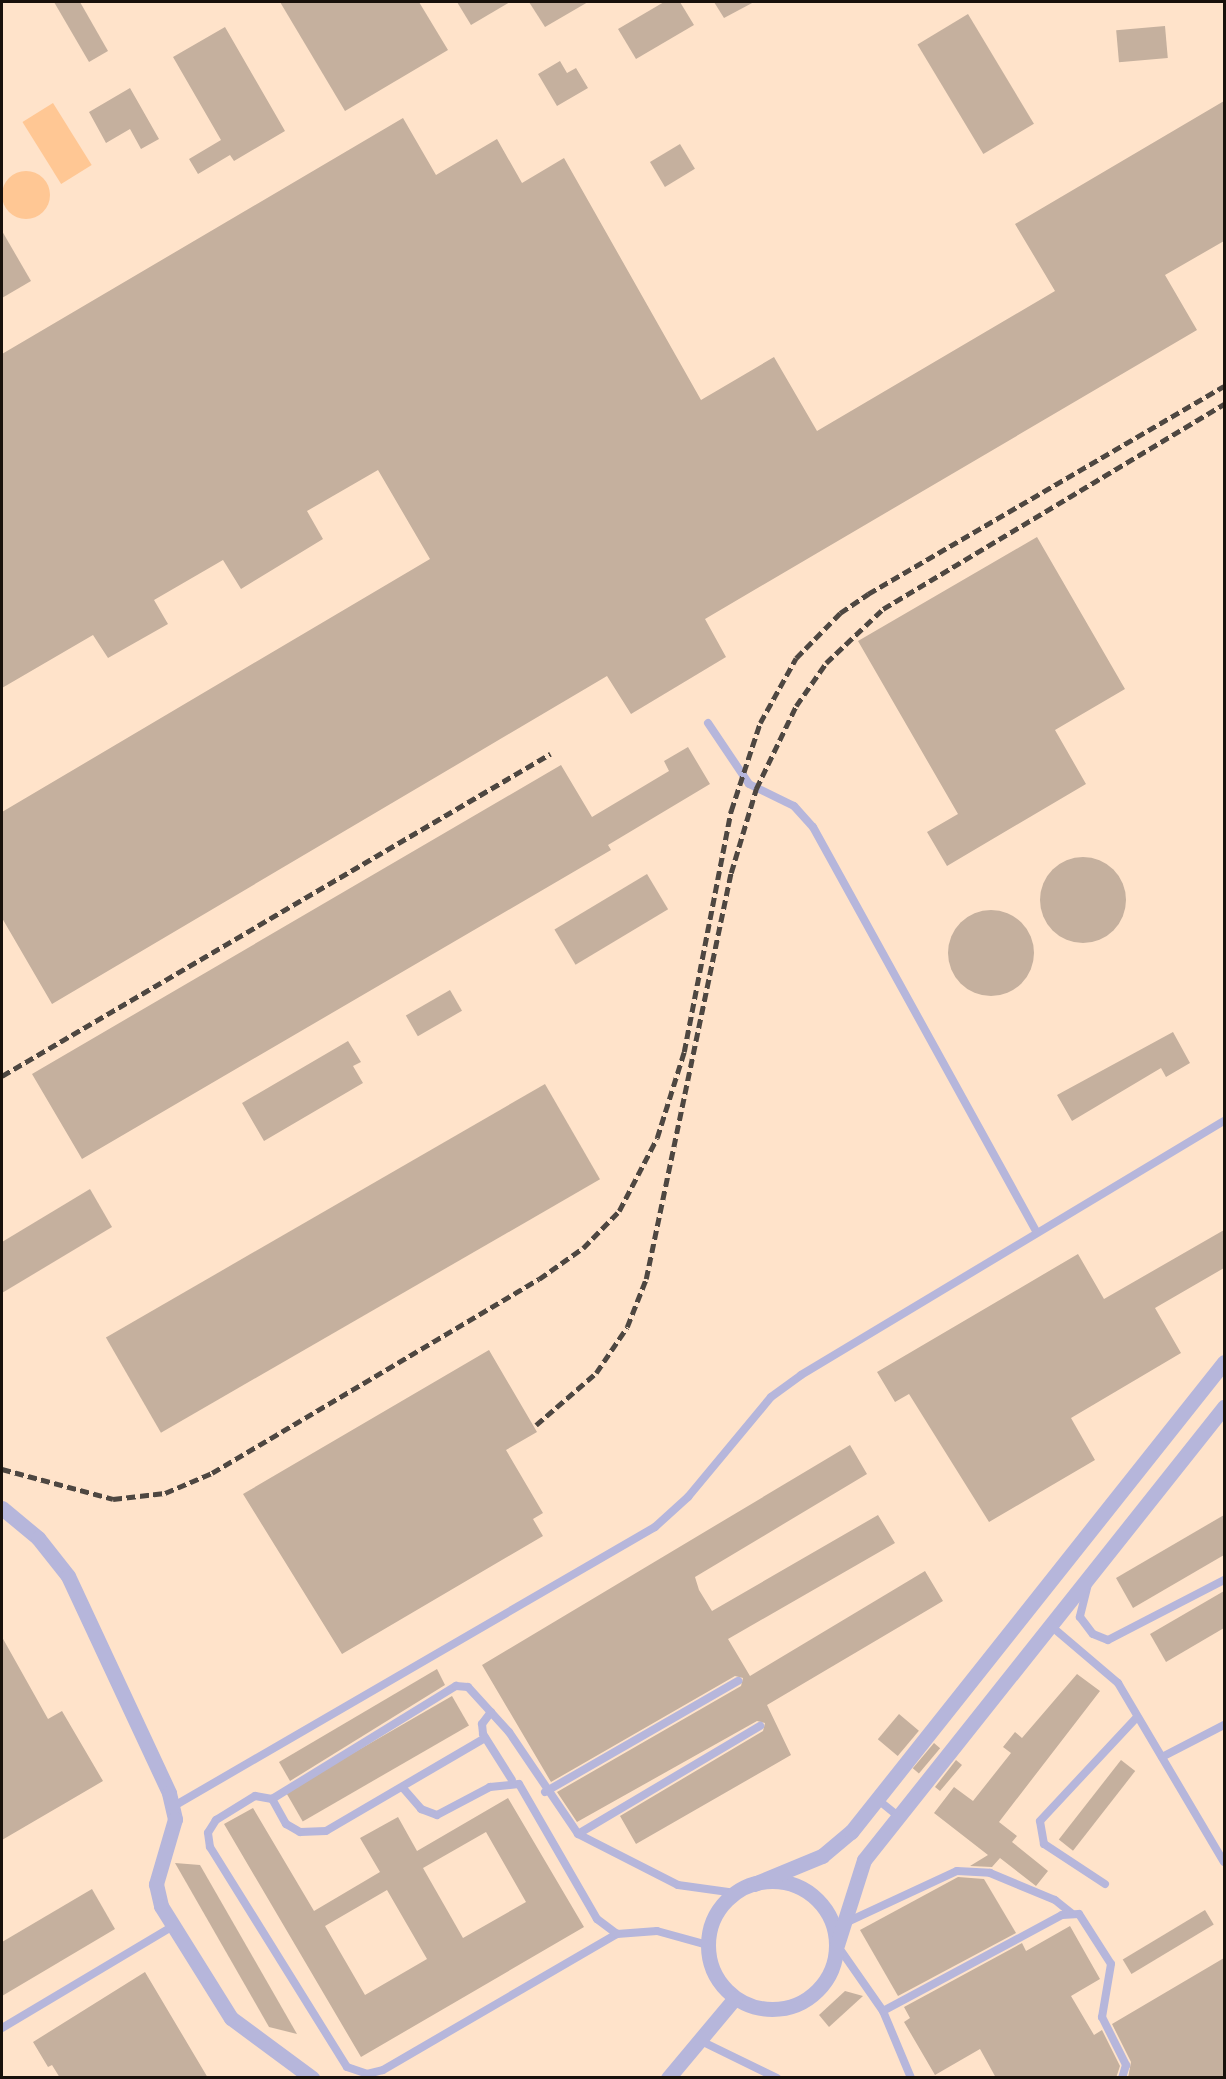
<!DOCTYPE html>
<html>
<head>
<meta charset="utf-8">
<style>
	body { margin:0 }
	#map { position:relative; width:1226px; height:2079px; overflow:hidden; background:#fcf3ec; font-family:Karla,sans-serif }
	div>[style] { position:absolute }
	[style*='--x'] { left:calc(var(--x)*1px); top:calc(var(--y)*1px); width:calc(var(--w)*1px); rotate:calc(var(--a)*1deg) }
	.built>* { inset:0; background:#ffe3ca; transform-origin:0 0 }
	.water>* { inset:0; background:#ffc794; transform-origin:0 0 }
	.round { border-radius:50% }
	.building>* { inset:0; background:#c5b09e; transform-origin:0 0 }
	.lane>* { height:8px; margin:-4px; padding:0 4px; transform-origin:4px; border-radius:4px; background:#b6b6db }
	.street>* { height:15px; margin:-7.5px; padding:0 7.5px; transform-origin:7.5px; border-radius:7.5px; background:#b6b6db }
	.street>.ring { margin:-7.5px; padding:0; box-sizing:content-box; background:none; border:15px solid #b6b6db; border-radius:50% }
	.rail>* { height:4.5px; margin-top:-2.25px; transform-origin:0; background:repeating-linear-gradient(90deg,#4e4741 0 9px,transparent 0 13.5px) }
	span { translate:-50% -50%; white-space:nowrap; text-align:center; line-height:1.15; -webkit-text-stroke:4.5px #fff; paint-order:stroke }
	.frame { position:absolute; inset:0; border:3px solid #18110b; pointer-events:none }
</style>
</head>
<body>
<div id="map">
	<div class="built">
		<i style="left:2px;top:2px;width:1222px;height:2075px"></i>
	</div>
	<div class="water">
		<i style="left:53px;top:103px;width:73px;height:36px;rotate:58deg"></i>
		<i class="round" style="left:2px;top:171px;width:48px;height:48px"></i>
	</div>
	<div class="building">
		<i style="clip-path:polygon(54px 2px,80px 2px,108px 51px,89px 62px)"></i>
		<i style="clip-path:polygon(280px 2px,419px 2px,448px 50px,345px 111px)"></i>
		<i style="clip-path:polygon(457px 2px,510px 2px,471px 25px)"></i>
		<i style="clip-path:polygon(529px 2px,588px 2px,545px 27px)"></i>
		<i style="clip-path:polygon(664px 2px,680px 2px,694px 25px,636px 59px,618px 29px)"></i>
		<i style="clip-path:polygon(714px 2px,754px 2px,724px 18px)"></i>
		<i style="left:968px;top:14px;width:128px;height:59px;rotate:59deg"></i>
		<i style="left:1165px;top:26px;width:32px;height:49px;rotate:85deg"></i>
		<i style="clip-path:polygon(225px 27px,285px 131px,234px 161px,230px 155px,198px 174px,189px 159px,221px 140px,173px 57px)"></i>
		<i style="clip-path:polygon(560px 61px,567px 73px,576px 68px,588px 88px,557px 106px,538px 74px)"></i>
		<i style="clip-path:polygon(130px 88px,159px 139px,141px 149px,130px 129px,106px 143px,89px 112px)"></i>
		<i style="clip-path:polygon(1224px 101px,1224px 241px,1165px 275px,1197px 330px,705px 619px,726px 657px,631px 714px,607px 676px,52px 1004px,2px 918px,2px 812px,430px 559px,378px 470px,307px 511px,323px 539px,241px 589px,223px 560px,154px 600px,168px 624px,108px 658px,93px 635px,2px 688px,2px 354px,403px 118px,436px 175px,497px 139px,522px 183px,564px 158px,701px 400px,774px 357px,817px 431px,1055px 291px,1015px 224px)"></i>
		<i style="left:680px;top:144px;width:29px;height:35px;rotate:59deg"></i>
		<i style="clip-path:polygon(2px 231px,31px 281px,2px 298px)"></i>
		<i style="clip-path:polygon(1037px 537px,1125px 689px,1055px 730px,1086px 784px,947px 866px,927px 832px,958px 814px,858px 641px)"></i>
		<i style="clip-path:polygon(688px 747px,710px 784px,608px 845px,611px 850px,82px 1159px,32px 1074px,561px 765px,592px 817px,669px 771px,664px 761px)"></i>
		<i class="round" style="left:1040px;top:857px;width:86px;height:86px"></i>
		<i style="left:647px;top:874px;width:41px;height:108px;rotate:59deg"></i>
		<i class="round" style="left:948px;top:910px;width:86px;height:86px"></i>
		<i style="left:450px;top:990px;width:24px;height:51px;rotate:60deg"></i>
		<i style="clip-path:polygon(1173px 1032px,1190px 1063px,1166px 1077px,1161px 1068px,1072px 1121px,1057px 1095px)"></i>
		<i style="clip-path:polygon(348px 1041px,361px 1062px,353px 1066px,363px 1083px,264px 1141px,242px 1103px)"></i>
		<i style="left:545px;top:1084px;width:110px;height:507px;rotate:60deg"></i>
		<i style="clip-path:polygon(90px 1189px,112px 1227px,2px 1293px,2px 1242px)"></i>
		<i style="clip-path:polygon(1224px 1230px,1224px 1268px,1155px 1308px,1181px 1353px,1071px 1418px,1095px 1460px,989px 1522px,909px 1394px,895px 1402px,877px 1372px,1078px 1254px,1104px 1299px)"></i>
		<i style="clip-path:polygon(489px 1350px,537px 1432px,506px 1450px,543px 1513px,533px 1519px,543px 1536px,342px 1654px,243px 1494px)"></i>
		<i style="clip-path:polygon(850px 1445px,867px 1474px,695px 1577px,699px 1590px,712px 1611px,878px 1515px,895px 1543px,728px 1639px,750px 1676px,925px 1571px,943px 1601px,767px 1705px,791px 1755px,636px 1844px,620px 1816px,763px 1731px,765px 1723px,757px 1721px,577px 1822px,557px 1792px,741px 1686px,743px 1678px,735px 1676px,551px 1782px,482px 1665px)"></i>
		<i style="clip-path:polygon(1224px 1515px,1224px 1555px,1133px 1608px,1116px 1578px)"></i>
		<i style="clip-path:polygon(1224px 1591px,1224px 1628px,1166px 1662px,1150px 1634px)"></i>
		<i style="clip-path:polygon(2px 1637px,48px 1719px,62px 1711px,103px 1781px,2px 1840px)"></i>
		<i style="clip-path:polygon(437px 1669px,445px 1685px,290px 1781px,279px 1762px)"></i>
		<i style="clip-path:polygon(1077px 1674px,1100px 1691px,999px 1822px,1017px 1836px,1012px 1842px,1048px 1871px,1036px 1886px,1000px 1858px,992px 1867px,970px 1866px,988px 1855px,934px 1813px,954px 1787px,973px 1801px,1011px 1753px,1003px 1747px,1015px 1732px,1022px 1738px)"></i>
		<i style="left:452px;top:1696px;width:34px;height:192px;rotate:60deg"></i>
		<i style="left:899px;top:1714px;width:26px;height:33px;rotate:40deg"></i>
		<i style="left:934px;top:1743px;width:8px;height:33px;rotate:40deg"></i>
		<i style="clip-path:polygon(956px 1760px,962px 1765px,940px 1791px,935px 1787px)"></i>
		<i style="left:1121px;top:1760px;width:18px;height:101px;rotate:38deg"></i>
		<i style="clip-path:polygon(evenodd,508px 1798px,584px 1927px,361px 2057px,224px 1824px,253px 1808px,314px 1911px,380px 1872px,360px 1838px,398px 1817px,417px 1851px,508px 1798px,486px 1832px,526px 1902px,463px 1938px,423px 1868px,486px 1832px,508px 1798px,387px 1890px,427px 1959px,365px 1995px,325px 1926px,387px 1890px)"></i>
		<i style="clip-path:polygon(175px 1863px,200px 1865px,297px 2034px,269px 2027px)"></i>
		<i style="clip-path:polygon(958px 1877px,984px 1879px,1016px 1933px,898px 1996px,860px 1930px)"></i>
		<i style="clip-path:polygon(92px 1889px,115px 1929px,2px 1996px,2px 1942px)"></i>
		<i style="left:1205px;top:1910px;width:17px;height:96px;rotate:59deg"></i>
		<i style="clip-path:polygon(1070px 1926px,1100px 1979px,1071px 1996px,1094px 2035px,1102px 2030px,1120px 2066px,1116px 2078px,996px 2078px,980px 2049px,935px 2075px,904px 2022px,910px 2018px,904px 2007px,1022px 1943px,1026px 1951px)"></i>
		<i style="clip-path:polygon(1224px 1958px,1224px 2078px,1128px 2078px,1131px 2062px,1112px 2024px)"></i>
		<i style="clip-path:polygon(145px 1972px,208px 2078px,60px 2078px,52px 2065px,48px 2067px,33px 2042px)"></i>
		<i style="clip-path:polygon(845px 1991px,863px 1996px,829px 2027px,819px 2015px)"></i>
	</div>
	<div class="lane">
		<i style="--x:708;--y:723;--w:73;--a:56.1"></i>
		<i style="--x:749;--y:784;--w:50;--a:26.1"></i>
		<i style="--x:794;--y:806;--w:28;--a:48"></i>
		<i style="--x:813;--y:827;--w:463;--a:61.1"></i>
		<i style="--x:1088;--y:1584;--w:34;--a:104"></i>
		<i style="--x:1080;--y:1617;--w:21;--a:53"></i>
		<i style="--x:1093;--y:1634;--w:16;--a:22"></i>
		<i style="--x:1108;--y:1640;--w:131;--a:-27.3"></i>
		<i style="--x:1051;--y:1626;--w:88;--a:40.4"></i>
		<i style="--x:1118;--y:1683;--w:208;--a:59.4"></i>
		<i style="--x:491;--y:1712;--w:15;--a:127"></i>
		<i style="--x:482;--y:1724;--w:10;--a:84"></i>
		<i style="--x:483;--y:1734;--w:54;--a:57.8"></i>
		<i style="--x:485;--y:1738;--w:184;--a:149.7"></i>
		<i style="--x:326;--y:1831;--w:26;--a:178"></i>
		<i style="--x:300;--y:1832;--w:16;--a:-150"></i>
		<i style="--x:286;--y:1824;--w:29;--a:-119"></i>
		<i style="--x:272;--y:1799;--w:17;--a:-170"></i>
		<i style="--x:255;--y:1796;--w:46;--a:148.4"></i>
		<i style="--x:216;--y:1820;--w:15;--a:122"></i>
		<i style="--x:208;--y:1833;--w:14;--a:82"></i>
		<i style="--x:210;--y:1847;--w:259;--a:58.1"></i>
		<i style="--x:347;--y:2067;--w:21;--a:19"></i>
		<i style="--x:367;--y:2074;--w:16;--a:-14"></i>
		<i style="--x:383;--y:2070;--w:271;--a:-30.2"></i>
		<i style="--x:617;--y:1934;--w:40;--a:-4.3"></i>
		<i style="--x:657;--y:1931;--w:53;--a:15.4"></i>
		<i style="--x:1162;--y:1757;--w:70;--a:-27.3"></i>
		<i style="--x:403;--y:1788;--w:28;--a:49"></i>
		<i style="--x:421;--y:1809;--w:17;--a:21"></i>
		<i style="--x:437;--y:1815;--w:60;--a:-27.8"></i>
		<i style="--x:490;--y:1787;--w:29;--a:-6"></i>
		<i style="--x:519;--y:1784;--w:156;--a:60"></i>
		<i style="--x:597;--y:1919;--w:25;--a:37"></i>
		<i style="--x:545;--y:1792;--w:223;--a:-29.9"></i>
		<i style="--x:272;--y:1799;--w:216;--a:-31.6"></i>
		<i style="--x:456;--y:1686;--w:12;--a:5"></i>
		<i style="--x:468;--y:1687;--w:61;--a:47.7"></i>
		<i style="--x:509;--y:1732;--w:123;--a:55.9"></i>
		<i style="--x:578;--y:1834;--w:112;--a:27"></i>
		<i style="--x:678;--y:1885;--w:58;--a:8"></i>
		<i style="--x:877;--y:1799;--w:28;--a:39"></i>
		<i style="--x:174;--y:1806;--w:556;--a:-30.12"></i>
		<i style="--x:655;--y:1527;--w:45;--a:-42.3"></i>
		<i style="--x:688;--y:1497;--w:130;--a:-50.3"></i>
		<i style="--x:771;--y:1397;--w:37;--a:-36"></i>
		<i style="--x:801;--y:1375;--w:493;--a:-31"></i>
		<i style="--x:578;--y:1834;--w:212;--a:-30.7"></i>
		<i style="--x:1105;--y:1884;--w:73;--a:-146.7"></i>
		<i style="--x:1044;--y:1844;--w:23;--a:-100"></i>
		<i style="--x:1040;--y:1821;--w:142;--a:-47"></i>
		<i style="--x:845;--y:1923;--w:123;--a:-24.9"></i>
		<i style="--x:957;--y:1871;--w:33;--a:3"></i>
		<i style="--x:990;--y:1873;--w:70;--a:22.6"></i>
		<i style="--x:1055;--y:1900;--w:21;--a:39"></i>
		<i style="--x:837;--y:1945;--w:80;--a:55.1"></i>
		<i style="--x:883;--y:2011;--w:73;--a:67.3"></i>
		<i style="--x:883;--y:2011;--w:203;--a:-28.2"></i>
		<i style="--x:1062;--y:1915;--w:17;--a:-3"></i>
		<i style="--x:1079;--y:1914;--w:59;--a:57.4"></i>
		<i style="--x:1111;--y:1964;--w:54;--a:99.6"></i>
		<i style="--x:1102;--y:2017;--w:54;--a:63.4"></i>
		<i style="--x:1126;--y:2065;--w:14;--a:107"></i>
		<i style="--x:2;--y:2028;--w:199;--a:-30.8"></i>
		<i style="--x:699;--y:2040;--w:87;--a:26"></i>
	</div>
	<div class="street">
		<i style="--x:2;--y:1508;--w:47;--a:39.8"></i>
		<i style="--x:38;--y:1538;--w:48;--a:51.7"></i>
		<i style="--x:68;--y:1576;--w:239;--a:65"></i>
		<i style="--x:169;--y:1793;--w:27;--a:77"></i>
		<i style="--x:175;--y:1819;--w:68;--a:106.3"></i>
		<i style="--x:156;--y:1884;--w:23;--a:77"></i>
		<i style="--x:161;--y:1906;--w:132;--a:58"></i>
		<i style="--x:231;--y:2018;--w:101;--a:36.5"></i>
		<i class="ring" style="left:708px;top:1881px;width:113px;height:113px"></i>
		<i style="--x:754;--y:1884;--w:74;--a:-22.4"></i>
		<i style="--x:822;--y:1856;--w:38;--a:-40"></i>
		<i style="--x:851;--y:1832;--w:600;--a:-51.56"></i>
		<i style="--x:837;--y:1945;--w:89;--a:-72.4"></i>
		<i style="--x:864;--y:1860;--w:579;--a:-51.53"></i>
		<i style="--x:668;--y:2078;--w:104;--a:-50.1"></i>
	</div>
	<div class="rail">
		<i style="--x:2;--y:1076;--w:636;--a:-30.44"></i>
		<i style="--x:536;--y:1425;--w:79;--a:-40.9"></i>
		<i style="--x:596;--y:1373;--w:55;--a:-56"></i>
		<i style="--x:627;--y:1327;--w:52;--a:-68.4"></i>
		<i style="--x:646;--y:1279;--w:415;--a:-78.2"></i>
		<i style="--x:731;--y:873;--w:88;--a:-73.4"></i>
		<i style="--x:756;--y:789;--w:92;--a:-64.3"></i>
		<i style="--x:796;--y:706;--w:52;--a:-55.1"></i>
		<i style="--x:826;--y:663;--w:79;--a:-43.5"></i>
		<i style="--x:883;--y:609;--w:398;--a:-31"></i>
		<i style="--x:2;--y:1469;--w:115;--a:15.1"></i>
		<i style="--x:113;--y:1499;--w:52;--a:-6.6"></i>
		<i style="--x:165;--y:1493;--w:51;--a:-23.1"></i>
		<i style="--x:212;--y:1473;--w:380;--a:-30.7"></i>
		<i style="--x:539;--y:1279;--w:54;--a:-35.2"></i>
		<i style="--x:583;--y:1248;--w:52;--a:-45.8"></i>
		<i style="--x:619;--y:1211;--w:82;--a:-62.5"></i>
		<i style="--x:657;--y:1138;--w:90;--a:-72.6"></i>
		<i style="--x:684;--y:1052;--w:246;--a:-79"></i>
		<i style="--x:731;--y:811;--w:93;--a:-71.8"></i>
		<i style="--x:760;--y:723;--w:74;--a:-61"></i>
		<i style="--x:796;--y:658;--w:63;--a:-45.6"></i>
		<i style="--x:840;--y:613;--w:34;--a:-34"></i>
		<i style="--x:868;--y:594;--w:412;--a:-30.3"></i>
	</div>
	<div class="frame"></div>
</div>
</body>
</html>
